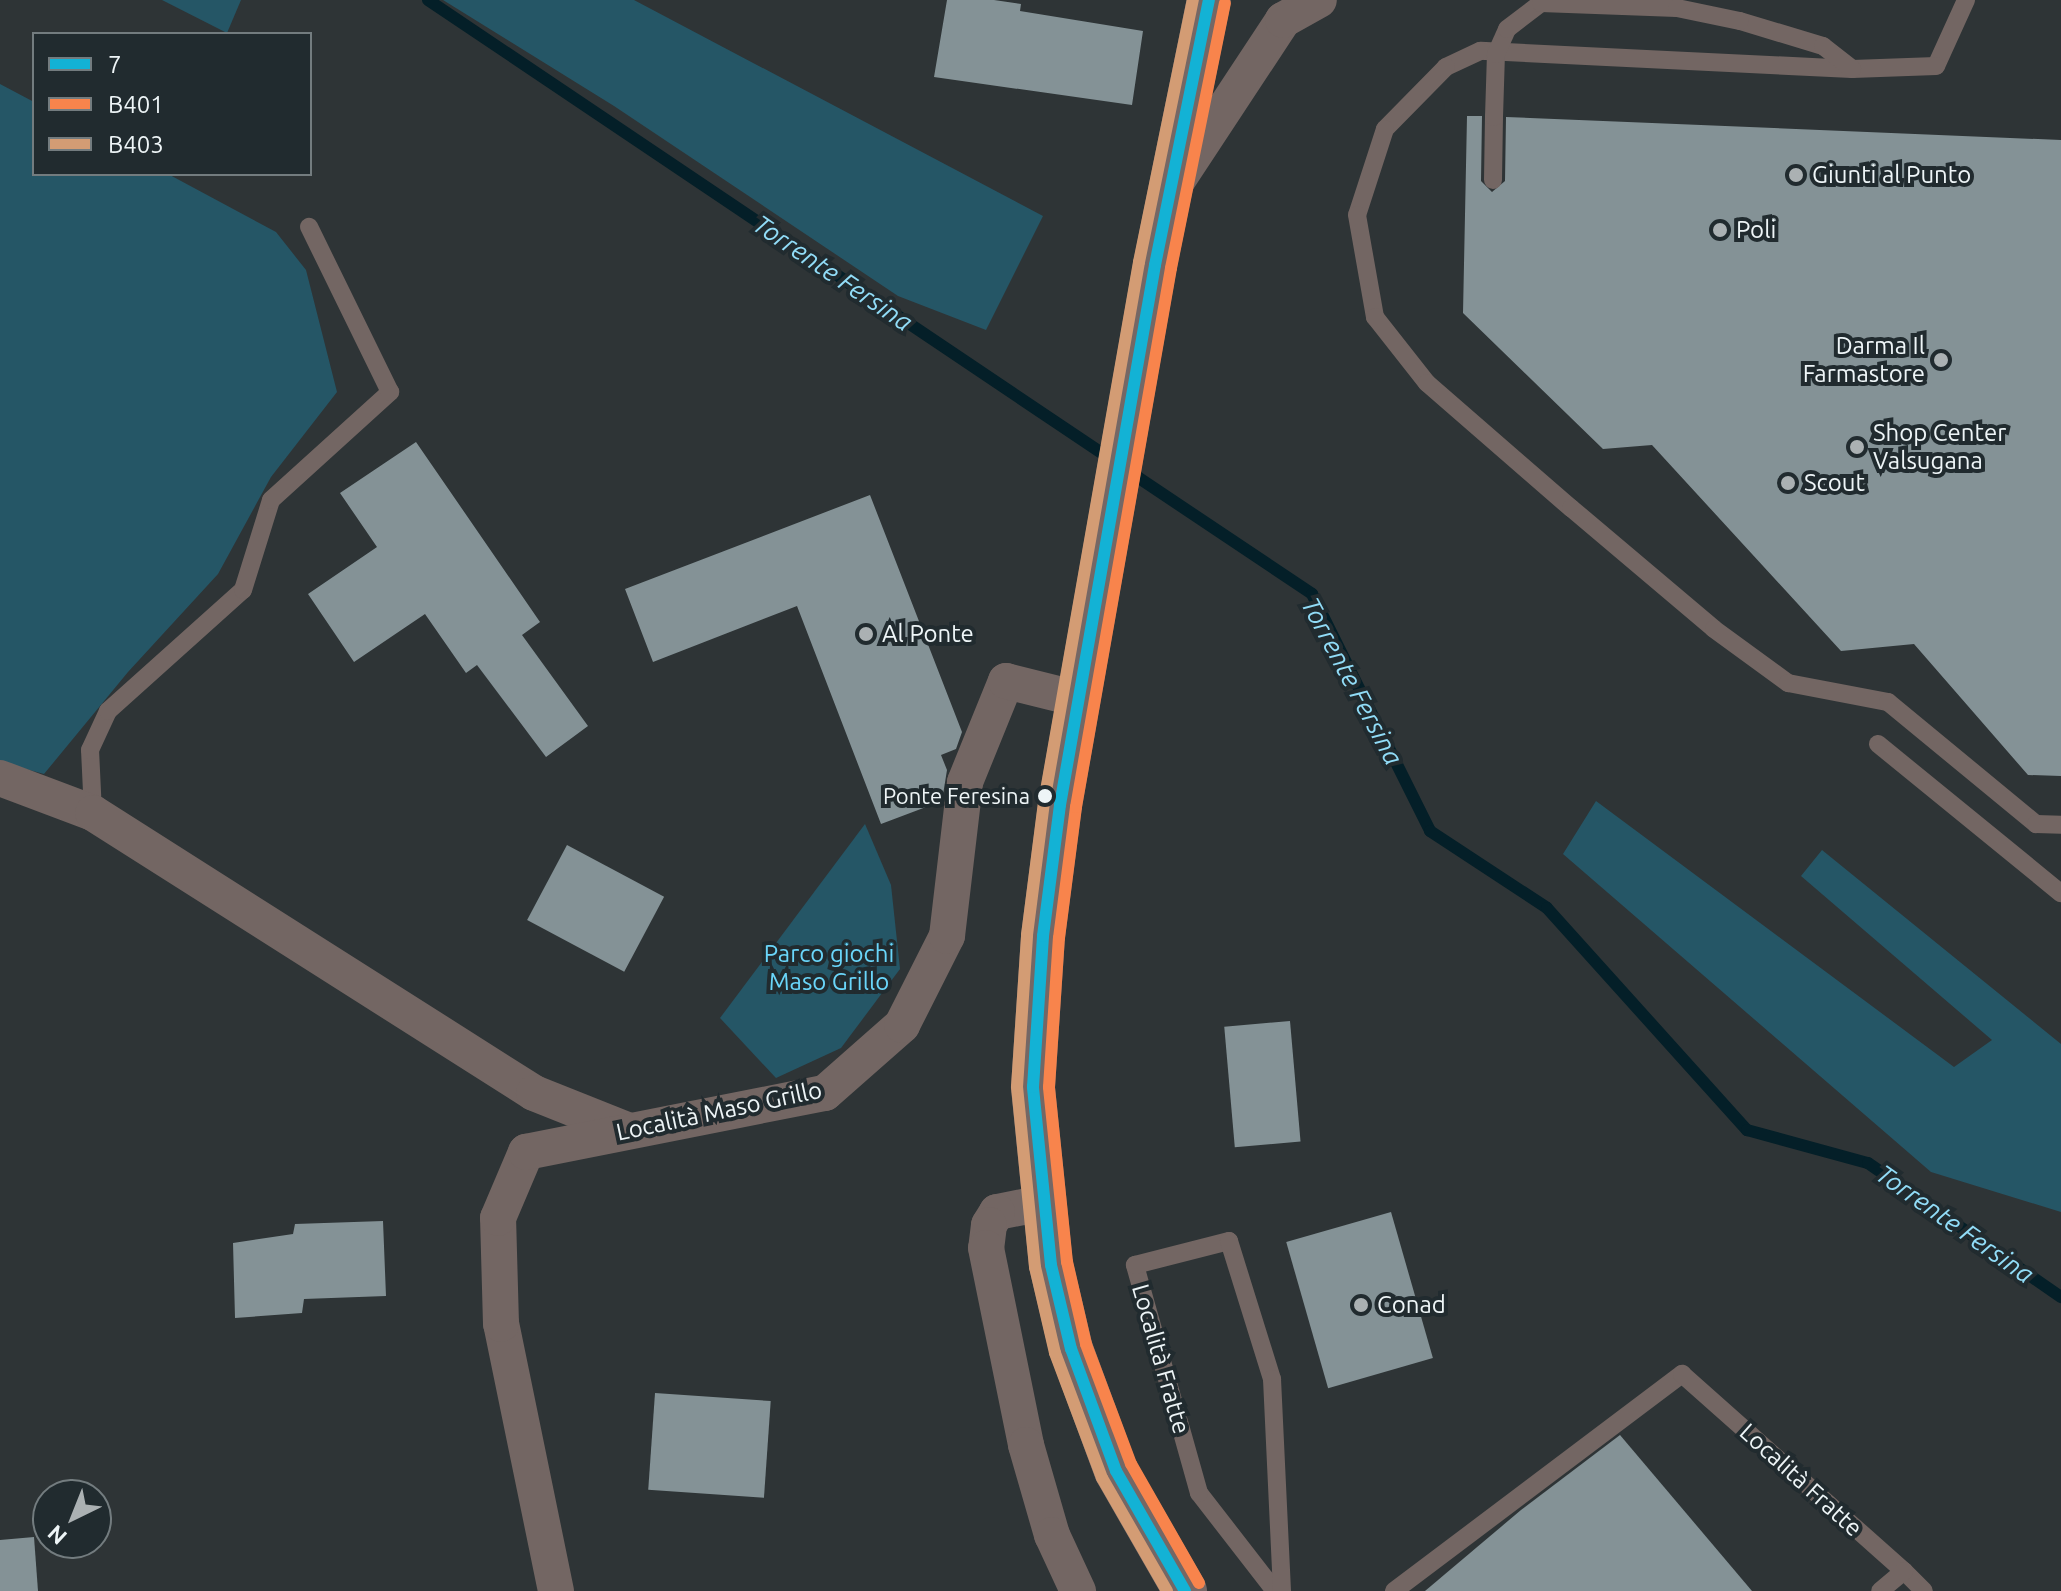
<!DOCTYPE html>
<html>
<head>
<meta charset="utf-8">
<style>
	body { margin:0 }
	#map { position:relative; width:2061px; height:1591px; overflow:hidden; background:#2e3436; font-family:Ubuntu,sans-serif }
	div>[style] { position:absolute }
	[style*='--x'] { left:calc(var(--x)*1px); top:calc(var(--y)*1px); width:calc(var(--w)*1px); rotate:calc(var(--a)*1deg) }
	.green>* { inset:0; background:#255666 }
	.stream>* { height:12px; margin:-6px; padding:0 6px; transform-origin:6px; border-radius:6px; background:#041f28 }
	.building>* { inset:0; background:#849296; transform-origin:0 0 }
	.service>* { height:18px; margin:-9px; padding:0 9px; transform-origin:9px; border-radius:9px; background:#736663 }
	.minor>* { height:36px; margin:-18px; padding:0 18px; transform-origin:18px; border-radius:18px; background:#736663 }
	.secondary>* { height:44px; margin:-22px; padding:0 22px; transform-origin:22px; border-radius:22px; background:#746765 }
	.service-bridge>* { height:18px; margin:-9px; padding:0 9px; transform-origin:9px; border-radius:9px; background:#736663 }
	.bus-1>* { height:12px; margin:-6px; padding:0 6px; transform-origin:6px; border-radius:6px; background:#13b2d5 }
	.bus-2>* { height:12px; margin:-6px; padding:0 6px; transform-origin:6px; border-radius:6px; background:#f8844c }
	.bus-3>* { height:12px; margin:-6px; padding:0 6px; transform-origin:6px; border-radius:6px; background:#d39c74 }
	.dots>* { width:22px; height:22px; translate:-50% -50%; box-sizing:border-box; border:4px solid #212b2f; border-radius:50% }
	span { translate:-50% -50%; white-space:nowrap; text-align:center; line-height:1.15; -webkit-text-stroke:8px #212b2f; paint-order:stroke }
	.bus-label { font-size:22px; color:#eef5f7 }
	.right { translate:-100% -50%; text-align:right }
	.poi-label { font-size:24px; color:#eef5f7 }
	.left { translate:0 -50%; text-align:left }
	.park-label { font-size:24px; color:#6ad6fa }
	.street-label { font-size:24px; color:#eef5f7 }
	.water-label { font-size:26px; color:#91dcf7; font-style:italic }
	.legend { position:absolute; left:32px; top:32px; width:280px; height:144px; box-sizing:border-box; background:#212b2f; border:2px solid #737c7f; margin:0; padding:10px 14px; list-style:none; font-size:24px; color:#eef5f7 }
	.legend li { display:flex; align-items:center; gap:16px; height:40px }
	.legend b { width:40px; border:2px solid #737c7f }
	.north { position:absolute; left:32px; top:1479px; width:80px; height:80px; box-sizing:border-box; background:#212b2f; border:2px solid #737c7f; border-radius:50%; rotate:223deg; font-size:22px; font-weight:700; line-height:32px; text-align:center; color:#eef5f7 }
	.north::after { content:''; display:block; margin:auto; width:28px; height:36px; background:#abb1b3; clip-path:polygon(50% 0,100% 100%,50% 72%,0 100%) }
</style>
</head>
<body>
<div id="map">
	<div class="green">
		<i style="clip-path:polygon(162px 0,241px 0,227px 33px)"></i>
		<i style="clip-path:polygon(443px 0,634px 0,1043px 216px,986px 330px,898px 296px,614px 106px)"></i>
		<i style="clip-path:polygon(0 84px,34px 102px,34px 174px,168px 174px,276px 232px,306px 270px,337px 392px,271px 477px,218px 574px,128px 672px,44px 774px,0 762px)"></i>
		<i style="clip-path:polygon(1596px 801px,1954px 1067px,1992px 1040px,1801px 876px,1822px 850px,2061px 1044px,2061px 1212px,1931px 1172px,1563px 854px)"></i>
		<i style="clip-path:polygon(865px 824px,891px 885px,900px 969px,841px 1048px,776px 1078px,720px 1018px)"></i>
	</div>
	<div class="stream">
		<i style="--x:428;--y:0;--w:824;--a:33.92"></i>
		<i style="--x:1127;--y:470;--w:223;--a:33.8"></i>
		<i style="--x:1312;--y:594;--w:265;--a:63.5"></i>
		<i style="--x:1430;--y:831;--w:140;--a:33.3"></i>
		<i style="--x:1547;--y:908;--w:299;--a:48"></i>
		<i style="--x:1747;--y:1130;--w:125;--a:15.3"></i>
		<i style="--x:1868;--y:1163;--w:235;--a:34.8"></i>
	</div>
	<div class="building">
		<i style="clip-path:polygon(947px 0,994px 0,1021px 4px,1020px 11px,1143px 31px,1132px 105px,934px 77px)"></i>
		<i style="clip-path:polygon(1467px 116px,1482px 116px,1481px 181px,1492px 192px,1505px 181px,1506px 117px,2061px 140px,2061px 776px,2028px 775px,1914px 644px,1841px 651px,1652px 445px,1603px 449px,1463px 313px)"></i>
		<i style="clip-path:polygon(416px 442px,540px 622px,522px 635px,588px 726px,546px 757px,477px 665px,466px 673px,425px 614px,354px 662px,308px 594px,377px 547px,340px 493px)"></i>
		<i style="clip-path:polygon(870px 495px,962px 732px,956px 749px,941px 755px,947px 770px,942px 801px,881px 824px,797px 606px,653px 662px,625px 589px)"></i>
		<i style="left:567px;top:845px;width:110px;height:85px;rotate:28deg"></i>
		<i style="left:1290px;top:1021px;width:121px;height:66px;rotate:85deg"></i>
		<i style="left:1391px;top:1212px;width:152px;height:109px;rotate:74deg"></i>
		<i style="clip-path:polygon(383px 1221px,386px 1296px,304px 1299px,302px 1313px,235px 1318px,233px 1243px,293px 1234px,295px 1224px)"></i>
		<i style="left:655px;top:1393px;width:116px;height:97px;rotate:4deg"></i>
		<i style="clip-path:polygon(1620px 1435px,1752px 1591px,1425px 1591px,1521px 1510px)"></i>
		<i style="clip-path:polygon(34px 1537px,38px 1591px,0 1591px,0 1540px)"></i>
	</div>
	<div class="service">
		<i style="--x:1966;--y:0;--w:72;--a:114.4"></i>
		<i style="--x:1936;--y:66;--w:84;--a:178"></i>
		<i style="--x:1852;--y:69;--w:372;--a:-177.2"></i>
		<i style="--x:1480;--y:51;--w:38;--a:155"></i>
		<i style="--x:1446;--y:67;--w:87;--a:134.5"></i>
		<i style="--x:1385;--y:129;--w:90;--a:108"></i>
		<i style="--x:1357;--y:215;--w:104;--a:80"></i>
		<i style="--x:1375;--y:317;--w:84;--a:51.8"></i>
		<i style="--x:1427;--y:383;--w:191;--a:41"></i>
		<i style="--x:1571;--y:508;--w:187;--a:40.2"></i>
		<i style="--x:1714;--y:629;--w:92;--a:36.1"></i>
		<i style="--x:1788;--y:683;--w:102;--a:10.8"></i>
		<i style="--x:1888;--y:702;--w:192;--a:39.5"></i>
		<i style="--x:2036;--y:824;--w:25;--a:2"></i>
		<i style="--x:1740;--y:21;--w:87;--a:16.8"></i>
		<i style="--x:1823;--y:46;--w:37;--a:38"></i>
		<i style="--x:1493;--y:180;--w:63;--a:-89.1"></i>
		<i style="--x:1878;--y:744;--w:236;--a:39.2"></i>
		<i style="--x:93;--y:813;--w:63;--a:-92.7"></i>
		<i style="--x:90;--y:750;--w:43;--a:-65.2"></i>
		<i style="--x:108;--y:711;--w:181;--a:-41.9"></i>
		<i style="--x:243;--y:590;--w:94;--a:-72.7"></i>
		<i style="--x:271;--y:500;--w:161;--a:-42.2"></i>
		<i style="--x:390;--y:392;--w:184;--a:-116.1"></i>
		<i style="--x:1904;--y:1571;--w:28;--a:45"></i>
		<i style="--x:1275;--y:1591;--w:124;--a:-127.8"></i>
		<i style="--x:1199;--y:1493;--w:237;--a:-105.7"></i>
		<i style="--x:1135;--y:1265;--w:97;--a:-14.3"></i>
		<i style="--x:1229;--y:1241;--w:145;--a:72.7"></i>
		<i style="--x:1272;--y:1379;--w:212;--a:87.3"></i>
		<i style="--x:1394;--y:1591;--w:361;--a:-37"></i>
		<i style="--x:1682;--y:1374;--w:297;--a:41.6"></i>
		<i style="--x:1904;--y:1571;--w:31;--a:140"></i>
	</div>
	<div class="minor">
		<i style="--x:1177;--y:181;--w:193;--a:-56.6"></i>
		<i style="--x:1283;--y:20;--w:41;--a:-29.1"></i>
		<i style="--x:0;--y:778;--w:99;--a:20.6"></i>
		<i style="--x:93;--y:813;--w:522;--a:32.41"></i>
		<i style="--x:534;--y:1093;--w:100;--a:21.7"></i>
		<i style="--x:1043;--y:1203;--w:47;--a:168.9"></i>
		<i style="--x:997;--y:1212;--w:15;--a:122"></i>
		<i style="--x:989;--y:1225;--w:23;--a:97"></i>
		<i style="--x:986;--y:1248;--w:201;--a:78.5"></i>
		<i style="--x:1026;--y:1445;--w:94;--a:73.9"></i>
		<i style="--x:1052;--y:1535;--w:62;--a:65.1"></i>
		<i style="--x:556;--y:1591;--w:273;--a:-101.6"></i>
		<i style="--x:501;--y:1324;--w:106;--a:-91.6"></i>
		<i style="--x:498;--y:1218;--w:72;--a:-67"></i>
		<i style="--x:526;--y:1152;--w:305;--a:-11.2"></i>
		<i style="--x:825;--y:1093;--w:103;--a:-41.4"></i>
		<i style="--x:902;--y:1025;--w:100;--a:-63.2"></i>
		<i style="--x:947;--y:936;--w:155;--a:-83.3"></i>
		<i style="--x:965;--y:782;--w:109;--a:-67.9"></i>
		<i style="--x:1006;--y:681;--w:74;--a:14"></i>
	</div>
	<div class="secondary">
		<i style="--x:1185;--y:1591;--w:138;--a:-119.9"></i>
		<i style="--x:1116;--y:1471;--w:130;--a:-110.2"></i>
		<i style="--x:1071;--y:1349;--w:86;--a:-103.4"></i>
		<i style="--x:1051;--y:1265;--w:179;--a:-95.8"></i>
		<i style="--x:1033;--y:1087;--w:151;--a:-86.2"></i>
		<i style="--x:1043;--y:936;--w:132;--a:-82.6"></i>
		<i style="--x:1060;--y:805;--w:548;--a:-80.02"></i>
		<i style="--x:1155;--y:265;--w:270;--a:-78.5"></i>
	</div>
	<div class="service-bridge">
		<i style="--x:1494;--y:117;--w:63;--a:-88.2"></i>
		<i style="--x:1496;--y:54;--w:27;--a:-66"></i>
		<i style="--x:1507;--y:29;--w:43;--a:-37.4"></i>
		<i style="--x:1541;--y:3;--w:136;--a:2.1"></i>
		<i style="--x:1677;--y:8;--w:64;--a:11.7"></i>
	</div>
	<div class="bus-1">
		<i style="--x:1185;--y:1591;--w:138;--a:-119.9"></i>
		<i style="--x:1116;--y:1471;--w:130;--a:-110.2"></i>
		<i style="--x:1071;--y:1349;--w:86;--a:-103.4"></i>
		<i style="--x:1051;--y:1265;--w:179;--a:-95.8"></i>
		<i style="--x:1033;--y:1087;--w:151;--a:-86.2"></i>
		<i style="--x:1043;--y:936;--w:132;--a:-82.6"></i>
		<i style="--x:1060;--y:805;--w:548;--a:-80.02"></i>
		<i style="--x:1155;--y:265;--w:270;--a:-78.5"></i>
	</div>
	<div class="bus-2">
		<i style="--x:1199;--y:1583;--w:137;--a:-119.7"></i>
		<i style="--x:1131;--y:1464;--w:128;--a:-110.6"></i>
		<i style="--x:1086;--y:1344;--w:84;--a:-103"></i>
		<i style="--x:1067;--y:1262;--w:176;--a:-95.9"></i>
		<i style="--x:1049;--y:1087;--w:149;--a:-86.2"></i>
		<i style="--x:1059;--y:938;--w:132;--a:-82.6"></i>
		<i style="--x:1076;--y:807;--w:547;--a:-80"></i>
		<i style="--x:1171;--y:268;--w:270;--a:-78.5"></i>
	</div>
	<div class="bus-3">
		<i style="--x:1167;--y:1591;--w:130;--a:-119.9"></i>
		<i style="--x:1102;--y:1478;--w:134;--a:-110.6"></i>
		<i style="--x:1055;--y:1353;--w:88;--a:-103.1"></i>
		<i style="--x:1035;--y:1267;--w:181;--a:-95.7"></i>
		<i style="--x:1017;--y:1087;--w:152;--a:-86.2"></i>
		<i style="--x:1027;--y:935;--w:134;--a:-82.7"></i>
		<i style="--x:1044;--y:802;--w:548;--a:-80.02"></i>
		<i style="--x:1139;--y:262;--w:268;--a:-78.4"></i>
	</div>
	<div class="dots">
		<i style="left:1796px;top:175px;background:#abb1b3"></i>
		<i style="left:1720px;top:230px;background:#abb1b3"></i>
		<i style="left:1941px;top:360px;background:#abb1b3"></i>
		<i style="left:1857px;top:447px;background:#abb1b3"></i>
		<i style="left:1788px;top:483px;background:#abb1b3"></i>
		<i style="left:866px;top:634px;background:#abb1b3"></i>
		<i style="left:1045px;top:796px;background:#eef5f7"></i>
		<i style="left:1361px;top:1305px;background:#abb1b3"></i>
	</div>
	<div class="bus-label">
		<span class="right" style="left:1030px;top:796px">Ponte Feresina</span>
	</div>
	<div class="poi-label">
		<span class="left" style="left:1812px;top:175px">Giunti al Punto</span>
		<span class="left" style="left:1736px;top:230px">Poli</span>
		<span class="right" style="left:1925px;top:360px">Darma Il<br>Farmastore</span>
		<span class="left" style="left:1873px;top:447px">Shop Center<br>Valsugana</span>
		<span class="left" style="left:1804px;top:483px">Scout</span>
		<span class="left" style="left:882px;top:634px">Al Ponte</span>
		<span class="left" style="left:1377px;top:1305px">Conad</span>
	</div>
	<div class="park-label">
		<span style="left:829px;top:968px">Parco giochi<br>Maso Grillo</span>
	</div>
	<div class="street-label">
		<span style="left:719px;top:1111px;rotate:-12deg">Località Maso Grillo</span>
		<span style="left:1161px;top:1359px;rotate:74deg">Località Fratte</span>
		<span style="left:1801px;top:1480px;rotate:42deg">Località Fratte</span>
	</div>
	<div class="water-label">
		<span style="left:833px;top:273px;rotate:34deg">Torrente Fersina</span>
		<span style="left:1352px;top:681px;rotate:62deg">Torrente Fersina</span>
		<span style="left:1955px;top:1224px;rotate:35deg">Torrente Fersina</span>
	</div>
	<ul class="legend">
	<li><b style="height:10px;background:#13b2d5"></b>7</li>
	<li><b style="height:10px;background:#f8844c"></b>B401</li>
	<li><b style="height:10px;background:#d39c74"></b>B403</li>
	</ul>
	<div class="north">N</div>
</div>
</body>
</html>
